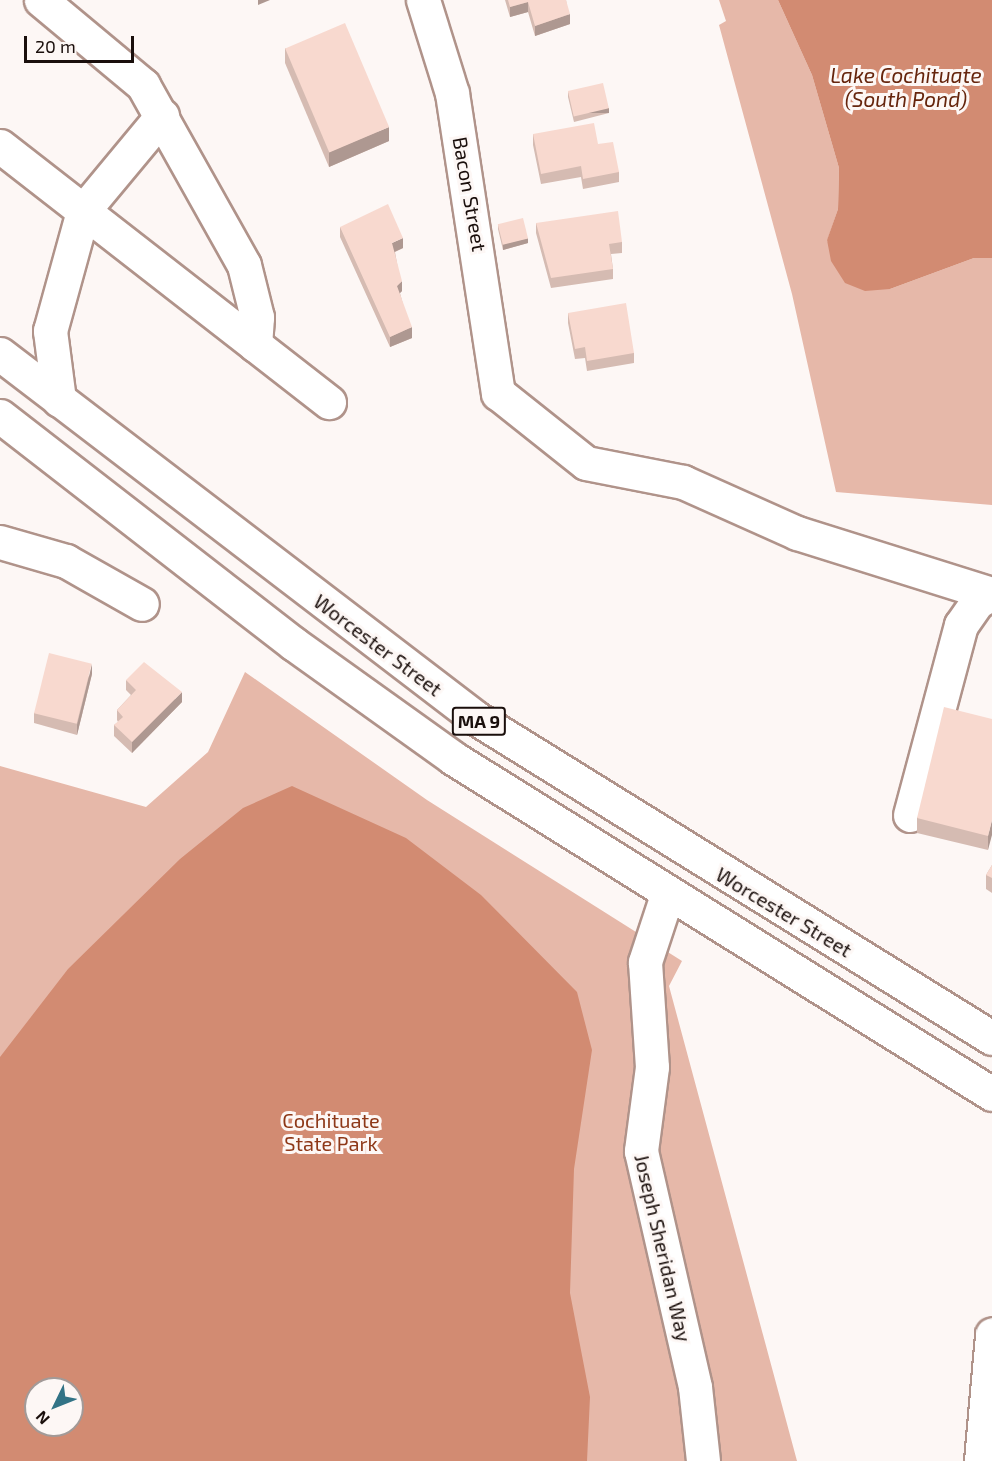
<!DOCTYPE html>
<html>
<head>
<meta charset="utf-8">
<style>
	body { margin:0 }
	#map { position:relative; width:992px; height:1461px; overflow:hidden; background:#fdf7f5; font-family:"Exo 2",sans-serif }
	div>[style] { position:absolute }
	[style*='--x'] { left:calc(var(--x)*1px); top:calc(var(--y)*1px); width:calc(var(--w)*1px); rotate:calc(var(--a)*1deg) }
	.green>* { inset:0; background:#e6b8a9 }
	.water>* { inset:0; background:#d28b72 }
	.roads { filter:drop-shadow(2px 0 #b0938a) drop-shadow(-2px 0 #b0938a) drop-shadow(0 2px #b0938a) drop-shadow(0 -2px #b0938a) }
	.minor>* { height:33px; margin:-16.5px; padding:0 16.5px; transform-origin:16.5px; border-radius:16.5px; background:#fff }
	.highway>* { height:33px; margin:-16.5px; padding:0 16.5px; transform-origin:16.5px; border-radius:16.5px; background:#fff }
	.wall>* { inset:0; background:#d5bbb2 }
	.shaded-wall>* { inset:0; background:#ae9891; transform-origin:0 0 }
	.building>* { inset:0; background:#f8d9cf; transform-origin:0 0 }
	span { translate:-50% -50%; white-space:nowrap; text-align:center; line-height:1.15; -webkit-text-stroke:6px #fdf7f5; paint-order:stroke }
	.shield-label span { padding:2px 4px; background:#fdf7f5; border:2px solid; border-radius:4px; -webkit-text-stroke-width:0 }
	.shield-label { font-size:18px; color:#1a0f0c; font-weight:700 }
	.street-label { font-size:20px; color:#1a0f0c }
	.park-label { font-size:20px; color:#8e3818 }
	.water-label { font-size:21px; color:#66250d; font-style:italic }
	.north { position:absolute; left:24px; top:1377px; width:60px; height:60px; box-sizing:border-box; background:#fdf7f5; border:2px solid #a29a98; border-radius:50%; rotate:227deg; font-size:16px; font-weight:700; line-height:24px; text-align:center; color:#1a0f0c }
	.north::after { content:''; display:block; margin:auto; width:21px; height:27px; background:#327386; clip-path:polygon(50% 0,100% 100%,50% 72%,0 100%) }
	.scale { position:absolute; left:24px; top:36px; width:110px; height:27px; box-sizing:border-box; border:3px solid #1a0f0c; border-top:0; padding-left:8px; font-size:18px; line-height:21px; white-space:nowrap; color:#1a0f0c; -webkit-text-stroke:4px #fdf7f5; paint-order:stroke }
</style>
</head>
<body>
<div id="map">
	<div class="green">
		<i style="clip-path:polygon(719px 0,778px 0,812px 75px,839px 168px,838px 209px,827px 241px,890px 289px,974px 258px,992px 258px,992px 505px,836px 492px,792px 294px,719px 25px,726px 21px)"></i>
		<i style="clip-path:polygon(evenodd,245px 672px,427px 800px,682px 961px,669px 986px,797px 1461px,0 1461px,0 766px,146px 807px,208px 752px,245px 672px,36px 1389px,72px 1389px,72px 1425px,36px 1425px,36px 1389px)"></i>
	</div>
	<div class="water">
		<i style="clip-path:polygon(778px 0,992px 0,992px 258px,974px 258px,890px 289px,865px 291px,845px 283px,831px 261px,827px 240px,838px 209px,839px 168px,812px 75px)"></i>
		<i style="clip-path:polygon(evenodd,292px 786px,406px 838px,481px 895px,577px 992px,592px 1050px,574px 1169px,570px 1293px,590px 1397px,587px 1461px,0 1461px,0 1057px,68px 969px,180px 859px,243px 808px,292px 786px,36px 1389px,72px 1389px,72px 1425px,36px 1425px,36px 1389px)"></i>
	</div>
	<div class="roads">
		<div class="minor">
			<i style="--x:41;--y:0;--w:133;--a:39.8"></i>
			<i style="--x:143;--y:85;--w:206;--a:60.7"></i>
			<i style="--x:244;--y:265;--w:54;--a:76"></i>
			<i style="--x:257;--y:317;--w:28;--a:94"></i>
			<i style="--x:423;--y:0;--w:97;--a:72.7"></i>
			<i style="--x:452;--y:93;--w:304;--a:81.3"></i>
			<i style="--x:498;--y:393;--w:112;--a:38.5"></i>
			<i style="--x:586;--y:463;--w:99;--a:11.1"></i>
			<i style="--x:683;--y:482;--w:125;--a:24.1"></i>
			<i style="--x:797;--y:533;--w:204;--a:17.4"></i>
			<i style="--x:0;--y:146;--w:417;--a:37.9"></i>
			<i style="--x:59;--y:400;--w:70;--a:-97.4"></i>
			<i style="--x:50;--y:331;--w:124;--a:-74.6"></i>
			<i style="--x:83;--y:211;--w:124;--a:-50.3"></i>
			<i style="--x:0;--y:542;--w:69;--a:16.1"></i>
			<i style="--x:66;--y:561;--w:87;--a:29.5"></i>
			<i style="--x:910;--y:815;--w:197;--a:-75"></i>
			<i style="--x:961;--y:625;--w:28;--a:-55"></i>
			<i style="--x:977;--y:602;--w:16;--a:-30"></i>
			<i style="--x:667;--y:895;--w:71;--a:108.2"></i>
			<i style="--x:645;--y:962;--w:105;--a:86.2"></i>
			<i style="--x:652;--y:1067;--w:85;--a:97.5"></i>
			<i style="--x:641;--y:1151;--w:242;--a:77.1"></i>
			<i style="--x:695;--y:1387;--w:74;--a:83.8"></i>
			<i style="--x:981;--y:1461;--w:127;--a:-85"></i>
		</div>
		<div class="highway">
			<i style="--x:0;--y:354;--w:599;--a:37.41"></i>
			<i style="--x:476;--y:718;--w:607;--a:31.81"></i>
			<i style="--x:0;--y:416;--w:372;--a:37.8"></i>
			<i style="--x:294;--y:644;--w:196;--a:35.6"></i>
			<i style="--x:453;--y:758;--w:635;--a:31.94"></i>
		</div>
	</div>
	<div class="wall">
		<i style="clip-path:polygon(505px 0,566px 0,570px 24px,535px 36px,528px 12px,510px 17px)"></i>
		<i style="clip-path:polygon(285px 48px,389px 141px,329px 167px,285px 63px)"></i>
		<i style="clip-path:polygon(568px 92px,609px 113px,574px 122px,568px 97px)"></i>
		<i style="clip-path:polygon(533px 134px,598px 144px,619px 172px,619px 182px,583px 189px,581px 177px,541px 184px,533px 145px)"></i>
		<i style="clip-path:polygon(536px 223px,622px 242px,622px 253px,611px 254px,613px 269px,613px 279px,551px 288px,536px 233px)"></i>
		<i style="clip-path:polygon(498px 224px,528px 243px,503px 250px,498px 229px)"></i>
		<i style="clip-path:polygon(340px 227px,403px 248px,395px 252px,402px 291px,400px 293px,412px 338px,390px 347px,340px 237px)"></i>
		<i style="clip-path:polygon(568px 313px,634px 353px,634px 363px,587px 371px,585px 358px,575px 359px,568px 323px)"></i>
		<i style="clip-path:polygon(92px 674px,77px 735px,34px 723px,34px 713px)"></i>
		<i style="clip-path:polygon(126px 680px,182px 702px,132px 753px,114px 736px,114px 725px,118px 722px,117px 720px,117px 710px,131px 695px,126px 690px)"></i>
		<i style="clip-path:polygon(992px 719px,988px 850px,917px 833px,917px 818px)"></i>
		<i style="clip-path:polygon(992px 865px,992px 893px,986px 889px,986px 875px)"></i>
	</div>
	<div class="shaded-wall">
		<i style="clip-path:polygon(258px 0,270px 0,258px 5px)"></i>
		<i style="clip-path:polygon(528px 2px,528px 12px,510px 17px,510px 7px)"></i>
		<i style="clip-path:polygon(570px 14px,570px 24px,535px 36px,535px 26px)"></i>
		<i style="left:609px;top:108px;width:5px;height:36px;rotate:90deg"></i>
		<i style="clip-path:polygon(389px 127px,389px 141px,329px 167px,329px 152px)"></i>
		<i style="clip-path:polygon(403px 238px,403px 248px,392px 253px,392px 243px)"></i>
		<i style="clip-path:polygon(528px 238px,528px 243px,503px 250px,503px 244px)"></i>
		<i style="clip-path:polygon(402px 281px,402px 291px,397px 296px,397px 286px)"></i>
		<i style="clip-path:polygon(412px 327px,412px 338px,390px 347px,390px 337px)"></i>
		<i style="clip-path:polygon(92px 664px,92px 674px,77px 735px,77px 725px)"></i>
		<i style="clip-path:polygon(182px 692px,182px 702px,132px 753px,132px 742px)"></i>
		<i style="clip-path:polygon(992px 820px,992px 835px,988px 850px,988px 836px)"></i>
	</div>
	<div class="building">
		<i style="clip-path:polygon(508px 0,566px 0,570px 14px,535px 26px,528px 2px,510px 7px)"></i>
		<i style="left:345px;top:23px;width:113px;height:65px;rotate:67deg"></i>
		<i style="left:603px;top:83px;width:26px;height:36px;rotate:77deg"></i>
		<i style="clip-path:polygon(594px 123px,598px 144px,613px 142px,619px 172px,583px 179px,581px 166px,541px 174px,533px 134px)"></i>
		<i style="clip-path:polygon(388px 204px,403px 238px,392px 243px,402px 281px,397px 286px,412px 327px,390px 337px,340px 227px)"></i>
		<i style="clip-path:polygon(618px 211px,622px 242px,609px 244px,613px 269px,551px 278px,536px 223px)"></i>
		<i style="left:523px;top:218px;width:21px;height:26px;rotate:76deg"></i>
		<i style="clip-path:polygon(626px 303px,634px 353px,587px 361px,585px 347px,575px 349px,568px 313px)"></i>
		<i style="left:49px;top:653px;width:44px;height:62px;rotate:14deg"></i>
		<i style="clip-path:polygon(144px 662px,182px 692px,132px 742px,114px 725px,123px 717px,117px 710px,136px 690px,126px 680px)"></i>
		<i style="clip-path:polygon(944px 707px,992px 719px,992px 820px,988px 836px,917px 818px)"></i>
		<i style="clip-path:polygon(992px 865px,992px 878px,986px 875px)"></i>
	</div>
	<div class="shield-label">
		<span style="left:479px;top:721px">MA 9</span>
	</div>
	<div class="street-label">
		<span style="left:470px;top:194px;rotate:80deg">Bacon Street</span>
		<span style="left:378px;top:645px;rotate:37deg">Worcester Street</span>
		<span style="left:784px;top:912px;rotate:31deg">Worcester Street</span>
		<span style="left:663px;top:1248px;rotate:77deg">Joseph Sheridan Way</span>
	</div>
	<div class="park-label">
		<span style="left:331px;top:1132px">Cochituate<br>State Park</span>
	</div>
	<div class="water-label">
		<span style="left:906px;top:87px">Lake Cochituate<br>(South Pond)</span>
	</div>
	<div class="north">N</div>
	<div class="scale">20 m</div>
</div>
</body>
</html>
